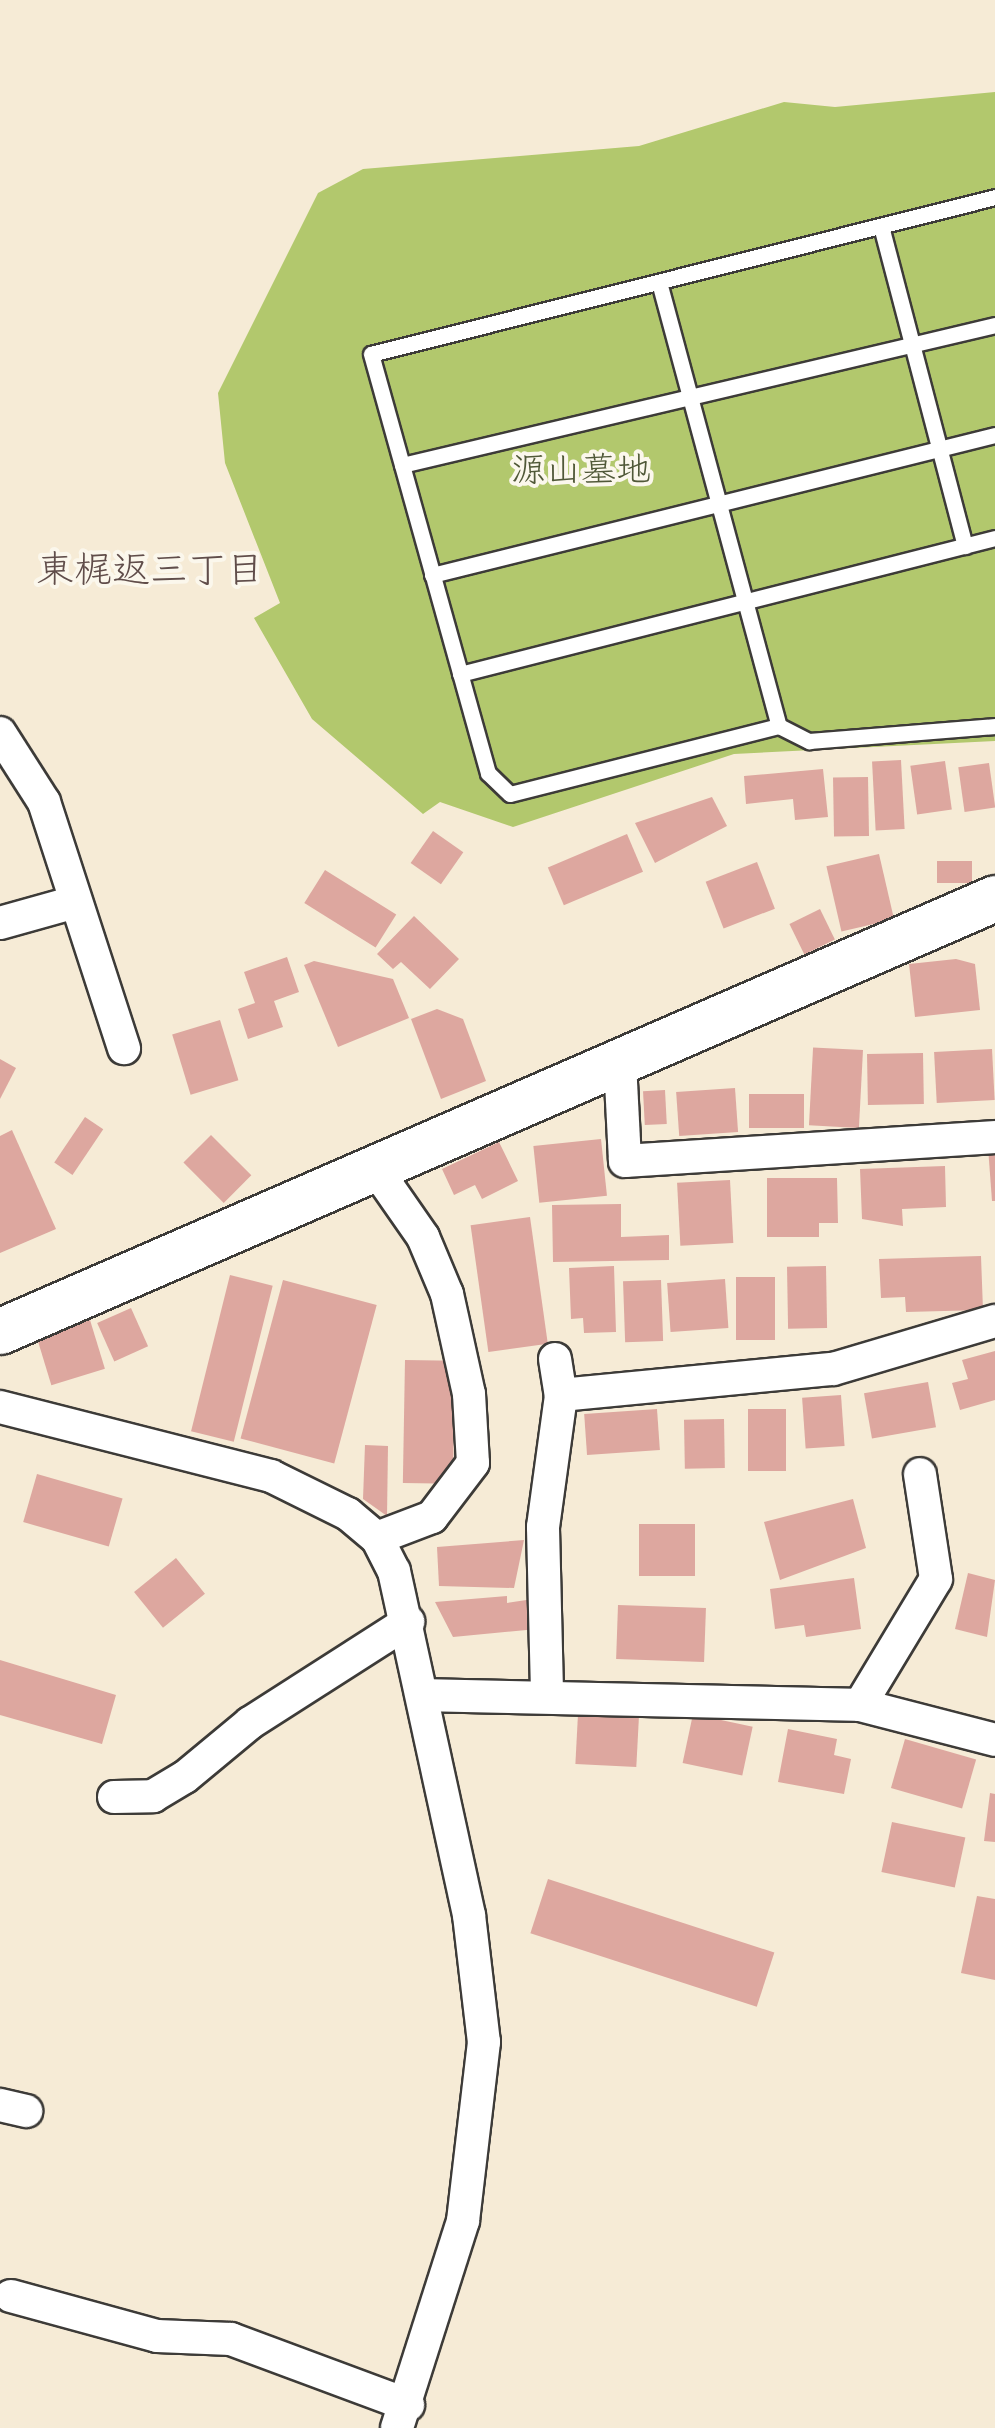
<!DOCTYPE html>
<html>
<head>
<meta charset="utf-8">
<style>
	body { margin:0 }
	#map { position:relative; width:995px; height:2428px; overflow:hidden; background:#f6ebd6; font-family:Caveat,"Klee One",sans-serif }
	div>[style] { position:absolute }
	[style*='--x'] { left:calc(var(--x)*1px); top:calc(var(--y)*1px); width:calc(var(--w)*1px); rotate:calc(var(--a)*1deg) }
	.green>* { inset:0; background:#b2c86d }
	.building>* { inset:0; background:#dda79f; transform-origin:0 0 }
	.roads { filter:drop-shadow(2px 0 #3d3b38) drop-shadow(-2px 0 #3d3b38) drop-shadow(0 2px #3d3b38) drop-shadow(0 -2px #3d3b38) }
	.lane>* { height:15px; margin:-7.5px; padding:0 7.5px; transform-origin:7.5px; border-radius:7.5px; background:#fff }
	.street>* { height:32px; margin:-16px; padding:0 16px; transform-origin:16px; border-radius:16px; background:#fff }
	.secondary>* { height:45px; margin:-22.5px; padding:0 22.5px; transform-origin:22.5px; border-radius:22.5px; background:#fff }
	span { translate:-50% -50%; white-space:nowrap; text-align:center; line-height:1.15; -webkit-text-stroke:8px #fbf7ec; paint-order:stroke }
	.park-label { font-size:35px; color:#505838 }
	.neighbourhood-label { font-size:38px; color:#604d4a }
</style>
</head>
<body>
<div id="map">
	<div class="green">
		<i style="clip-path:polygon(995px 92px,995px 741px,734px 754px,513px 827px,440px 802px,423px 814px,312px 719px,254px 618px,280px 603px,225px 463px,218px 393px,318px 193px,363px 169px,639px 146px,784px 102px,835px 107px)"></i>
	</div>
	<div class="building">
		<i style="left:901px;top:760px;width:69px;height:29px;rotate:87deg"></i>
		<i style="left:945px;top:761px;width:49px;height:35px;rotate:82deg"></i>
		<i style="left:989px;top:763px;width:45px;height:31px;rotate:82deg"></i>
		<i style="clip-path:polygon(823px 769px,828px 817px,795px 820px,793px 799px,746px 804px,744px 776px)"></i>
		<i style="left:868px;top:777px;width:59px;height:35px;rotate:89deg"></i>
		<i style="clip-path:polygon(712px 797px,727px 826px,655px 863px,635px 823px)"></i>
		<i style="left:433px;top:831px;width:37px;height:39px;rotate:35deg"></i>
		<i style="left:627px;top:834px;width:41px;height:86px;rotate:67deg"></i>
		<i style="left:879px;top:854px;width:67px;height:54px;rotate:77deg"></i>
		<i style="left:937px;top:861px;width:35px;height:22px"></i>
		<i style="left:757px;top:862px;width:50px;height:55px;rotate:69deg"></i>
		<i style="left:325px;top:870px;width:84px;height:39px;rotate:32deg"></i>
		<i style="left:820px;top:909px;width:34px;height:34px;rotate:64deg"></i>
		<i style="clip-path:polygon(414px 916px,459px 959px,430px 989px,401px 962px,393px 969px,377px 954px)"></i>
		<i style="clip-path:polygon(287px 957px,299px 992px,274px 1001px,283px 1027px,248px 1039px,238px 1009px,255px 1003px,244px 972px)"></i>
		<i style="clip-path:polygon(956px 959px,975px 964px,980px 1010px,915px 1017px,909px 964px)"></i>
		<i style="clip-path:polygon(314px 961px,393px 979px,409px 1018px,338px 1047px,304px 965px)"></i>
		<i style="clip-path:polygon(437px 1009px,463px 1019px,486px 1081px,441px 1099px,411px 1019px)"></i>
		<i style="left:220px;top:1020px;width:63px;height:50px;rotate:73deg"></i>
		<i style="left:992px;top:1049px;width:51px;height:58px;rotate:87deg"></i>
		<i style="left:863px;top:1050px;width:78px;height:50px;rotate:93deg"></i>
		<i style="left:923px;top:1053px;width:51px;height:56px;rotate:89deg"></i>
		<i style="clip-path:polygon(0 1059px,16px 1068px,0 1099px)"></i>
		<i style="left:735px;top:1088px;width:44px;height:59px;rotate:86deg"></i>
		<i style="left:665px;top:1090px;width:34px;height:22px;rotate:87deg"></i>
		<i style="left:804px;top:1094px;width:34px;height:55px;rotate:90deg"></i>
		<i style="left:85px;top:1117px;width:22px;height:55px;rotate:34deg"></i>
		<i style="clip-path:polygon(12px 1130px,56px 1229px,0 1253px,0 1136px)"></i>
		<i style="left:211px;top:1135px;width:57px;height:39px;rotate:45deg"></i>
		<i style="left:601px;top:1139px;width:57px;height:68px;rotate:84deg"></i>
		<i style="clip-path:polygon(499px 1142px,518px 1181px,482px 1199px,475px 1185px,454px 1195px,442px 1169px)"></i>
		<i style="clip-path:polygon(988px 1147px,995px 1147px,995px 1201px,992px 1201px)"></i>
		<i style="clip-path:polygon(945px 1166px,946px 1207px,902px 1209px,903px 1226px,862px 1219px,860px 1169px)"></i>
		<i style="clip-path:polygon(767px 1178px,837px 1178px,838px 1223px,819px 1223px,819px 1237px,767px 1237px)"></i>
		<i style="left:730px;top:1180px;width:63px;height:53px;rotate:87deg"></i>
		<i style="clip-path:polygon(621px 1204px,621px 1237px,669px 1235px,669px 1260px,553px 1262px,552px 1205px)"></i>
		<i style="left:530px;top:1217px;width:128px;height:60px;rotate:82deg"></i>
		<i style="clip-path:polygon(981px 1256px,983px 1310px,906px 1312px,905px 1297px,881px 1298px,879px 1259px)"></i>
		<i style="clip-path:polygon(614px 1266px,616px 1332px,584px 1333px,583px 1318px,571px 1319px,569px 1268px)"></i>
		<i style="left:826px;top:1266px;width:62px;height:39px;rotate:89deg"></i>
		<i style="left:230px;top:1275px;width:44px;height:161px;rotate:14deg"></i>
		<i style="left:736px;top:1277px;width:39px;height:63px"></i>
		<i style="left:725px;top:1279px;width:49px;height:58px;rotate:86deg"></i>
		<i style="left:283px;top:1280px;width:97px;height:164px;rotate:15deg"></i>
		<i style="left:661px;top:1280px;width:61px;height:38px;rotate:88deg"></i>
		<i style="left:131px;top:1308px;width:42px;height:37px;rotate:66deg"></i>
		<i style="left:90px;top:1320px;width:51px;height:56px;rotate:73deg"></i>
		<i style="clip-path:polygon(995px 1351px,995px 1400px,960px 1410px,952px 1383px,968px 1379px,962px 1360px)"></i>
		<i style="left:405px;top:1360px;width:50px;height:123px;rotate:1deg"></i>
		<i style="left:928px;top:1382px;width:46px;height:65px;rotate:80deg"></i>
		<i style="left:841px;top:1395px;width:51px;height:39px;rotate:86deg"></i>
		<i style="left:657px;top:1409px;width:41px;height:73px;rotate:86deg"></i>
		<i style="left:748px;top:1409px;width:38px;height:62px"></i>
		<i style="left:724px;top:1419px;width:49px;height:40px;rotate:89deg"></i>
		<i style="clip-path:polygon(365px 1445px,388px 1446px,387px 1516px,363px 1499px)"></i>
		<i style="left:37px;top:1474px;width:89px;height:50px;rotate:16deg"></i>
		<i style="clip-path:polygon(853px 1499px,866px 1548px,780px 1580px,764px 1522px)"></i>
		<i style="left:639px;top:1524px;width:56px;height:52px"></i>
		<i style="clip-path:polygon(524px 1540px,514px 1588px,439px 1586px,437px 1547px)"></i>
		<i style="left:176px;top:1558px;width:46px;height:54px;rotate:51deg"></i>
		<i style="clip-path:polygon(968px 1573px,995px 1580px,987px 1637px,955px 1629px)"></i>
		<i style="clip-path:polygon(854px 1578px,861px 1629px,806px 1637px,804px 1625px,775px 1629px,770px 1589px)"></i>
		<i style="clip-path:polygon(507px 1596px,507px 1603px,533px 1599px,537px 1629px,453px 1637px,435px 1602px)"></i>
		<i style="left:618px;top:1605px;width:88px;height:54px;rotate:2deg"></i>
		<i style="clip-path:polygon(0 1660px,116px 1695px,102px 1744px,0 1715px)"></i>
		<i style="left:578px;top:1714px;width:61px;height:50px;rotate:3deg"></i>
		<i style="left:693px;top:1714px;width:61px;height:50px;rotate:12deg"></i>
		<i style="clip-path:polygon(788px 1729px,837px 1739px,834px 1755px,851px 1759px,844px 1794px,778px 1782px)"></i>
		<i style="left:905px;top:1739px;width:74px;height:51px;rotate:16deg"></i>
		<i style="clip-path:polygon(990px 1793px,995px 1794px,995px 1842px,984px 1841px)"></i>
		<i style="left:892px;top:1822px;width:75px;height:51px;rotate:12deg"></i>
		<i style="left:548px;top:1879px;width:238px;height:57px;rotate:18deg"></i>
		<i style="clip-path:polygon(977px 1896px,995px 1899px,995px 1980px,961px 1973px)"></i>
	</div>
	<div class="roads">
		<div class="lane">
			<i style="--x:995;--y:197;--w:643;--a:165.88"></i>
			<i style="--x:371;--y:354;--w:435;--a:74.4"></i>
			<i style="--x:488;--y:773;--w:30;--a:44"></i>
			<i style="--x:510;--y:794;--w:277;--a:-14.2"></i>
			<i style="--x:779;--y:726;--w:34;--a:27"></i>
			<i style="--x:809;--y:741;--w:187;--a:-4.6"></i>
			<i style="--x:881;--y:226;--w:331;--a:75.3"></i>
			<i style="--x:659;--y:282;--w:460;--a:74.9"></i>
			<i style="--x:402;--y:465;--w:609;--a:-13.28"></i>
			<i style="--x:432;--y:575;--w:580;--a:-13.96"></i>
			<i style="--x:460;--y:674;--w:552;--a:-14.26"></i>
		</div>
		<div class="street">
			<i style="--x:0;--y:733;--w:82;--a:57.5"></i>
			<i style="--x:44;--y:802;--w:259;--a:72"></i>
			<i style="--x:0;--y:923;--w:78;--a:-15.6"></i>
			<i style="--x:620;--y:1062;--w:99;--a:87.1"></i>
			<i style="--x:625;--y:1161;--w:371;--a:-3.7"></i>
			<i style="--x:375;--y:1168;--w:84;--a:55.2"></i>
			<i style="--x:423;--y:1237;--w:62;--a:67.2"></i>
			<i style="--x:447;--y:1294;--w:102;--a:77.6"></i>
			<i style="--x:469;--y:1394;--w:69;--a:86.7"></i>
			<i style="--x:473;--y:1463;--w:68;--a:127.2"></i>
			<i style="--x:432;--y:1517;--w:59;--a:159.1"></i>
			<i style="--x:555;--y:1359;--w:36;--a:81"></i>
			<i style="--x:0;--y:1407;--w:280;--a:14.3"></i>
			<i style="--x:271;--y:1476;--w:86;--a:26.3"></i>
			<i style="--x:348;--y:1514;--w:38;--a:40"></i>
			<i style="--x:377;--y:1538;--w:37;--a:63"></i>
			<i style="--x:394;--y:1571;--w:352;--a:77.7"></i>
			<i style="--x:469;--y:1915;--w:128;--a:83.3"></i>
			<i style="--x:484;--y:2042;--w:180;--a:96.7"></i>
			<i style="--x:463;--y:2221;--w:217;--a:107.7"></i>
			<i style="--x:547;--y:1692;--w:165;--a:-91.4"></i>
			<i style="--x:543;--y:1527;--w:133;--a:-82.2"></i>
			<i style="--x:561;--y:1395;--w:273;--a:-5.5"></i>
			<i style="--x:833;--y:1369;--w:169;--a:-16.5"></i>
			<i style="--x:425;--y:1695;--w:435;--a:1.3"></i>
			<i style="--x:860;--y:1705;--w:139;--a:14.5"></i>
			<i style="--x:860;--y:1705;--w:147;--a:-58.9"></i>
			<i style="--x:936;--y:1579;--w:106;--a:-98.7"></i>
			<i style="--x:114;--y:1797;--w:39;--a:-1"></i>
			<i style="--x:153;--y:1796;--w:37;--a:-31"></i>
			<i style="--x:185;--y:1777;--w:85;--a:-39.7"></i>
			<i style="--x:250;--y:1723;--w:188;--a:-32.6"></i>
			<i style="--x:0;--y:2105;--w:27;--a:13"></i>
			<i style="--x:11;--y:2296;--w:151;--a:15.3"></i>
			<i style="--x:157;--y:2336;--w:74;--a:2.3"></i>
			<i style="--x:231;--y:2339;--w:189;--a:20.4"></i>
		</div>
		<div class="secondary">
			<i style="--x:0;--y:1331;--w:1085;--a:-23.52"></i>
		</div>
	</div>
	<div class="park-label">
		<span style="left:581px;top:470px">源山墓地</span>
	</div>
	<div class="neighbourhood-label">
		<span style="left:150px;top:570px">東梶返三丁目</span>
	</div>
</div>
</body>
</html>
